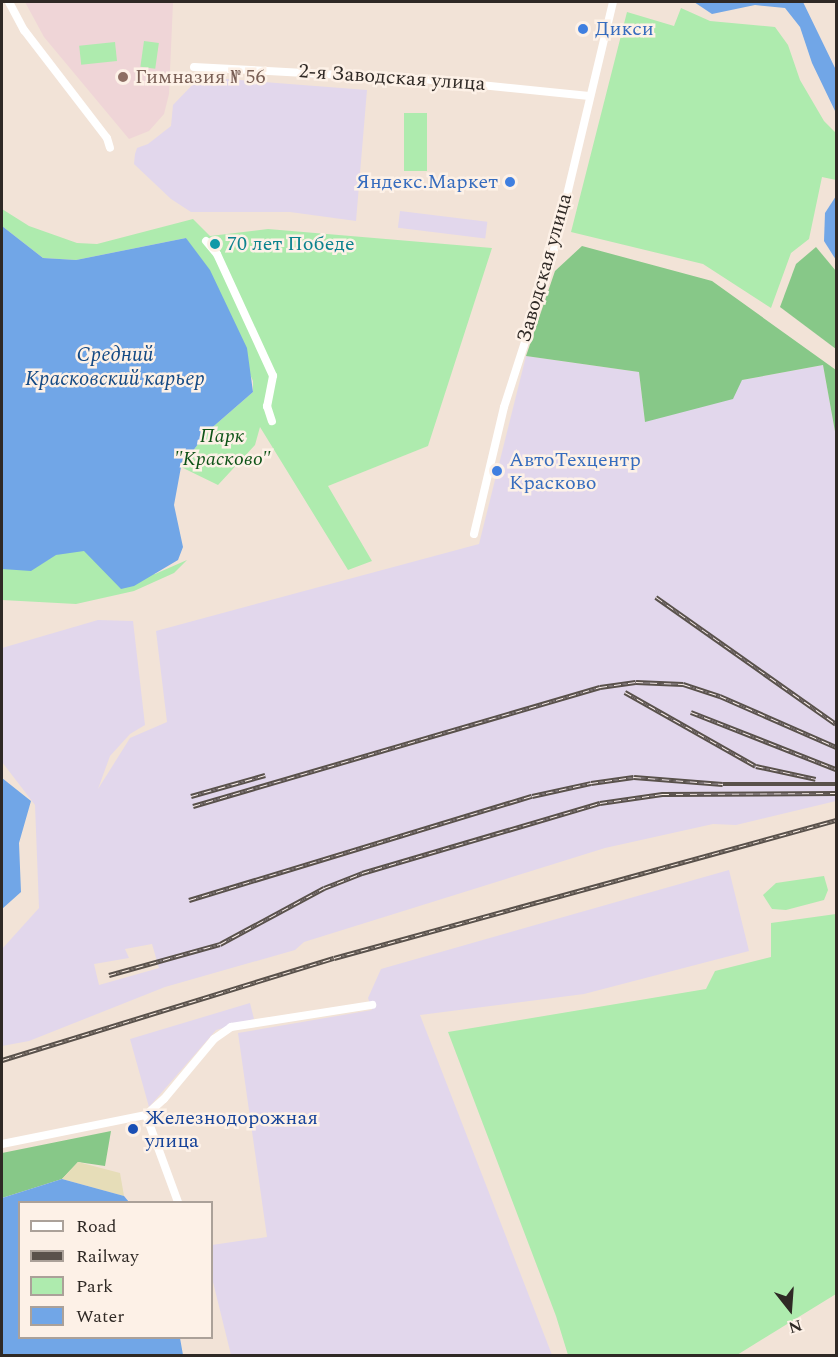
<!DOCTYPE html>
<html>
<head>
<meta charset="utf-8">
<style>
	body { margin:0 }
	#map { position:relative; width:838px; height:1357px; overflow:hidden; background:#f2e3d7; font-family:Spectral,serif }
	div>[style] { position:absolute }
	[style*='--x'] { left:calc(var(--x)*1px); top:calc(var(--y)*1px); width:calc(var(--w)*1px); rotate:calc(var(--a)*1deg) }
	.industrial>* { inset:0; background:#e2d7ec; transform-origin:0 0 }
	.education>* { inset:0; background:#efd5d7 }
	.green>* { inset:0; background:#aeebae; transform-origin:0 0 }
	.forest>* { inset:0; background:#87c888 }
	.sand>* { inset:0; background:#e6ddb8 }
	.water>* { inset:0; background:#71a6e7 }
	.street>* { height:8px; margin:-4px; padding:0 4px; transform-origin:4px; border-radius:4px; background:#fff }
	.rail>* { height:4.5px; margin-top:-2.25px; transform-origin:0; background:repeating-linear-gradient(90deg,#fdf1e7 0 7px,#59514b 0 14px); box-sizing:border-box; border-block:2px solid #59514b }
	.dots>* { width:16px; height:16px; translate:-50% -50%; box-sizing:border-box; border:3px solid #fdf1e7; border-radius:50% }
	span { translate:-50% -50%; white-space:nowrap; text-align:center; line-height:1.15; -webkit-text-stroke:5px #fdf1e7; paint-order:stroke }
	.shop-label { font-size:20px; color:#366cbe }
	.left { translate:0 -50%; text-align:left }
	.right { translate:-100% -50%; text-align:right }
	.education-label { font-size:20px; color:#785e54 }
	.street-label { font-size:20px; color:#2f2925 }
	.culture-label { font-size:20px; color:#0d838f }
	.park-label { font-size:20px; color:#0e5317; font-style:italic }
	.transit-label { font-size:20px; color:#164399 }
	.water-label { font-size:21px; color:#134984; font-style:italic }
	.frame { position:absolute; inset:0; border:3px solid #2f2925; pointer-events:none }
	.legend { position:absolute; left:18px; top:1201px; width:195px; height:138px; box-sizing:border-box; background:#fdf1e7; border:2px solid #aba199; margin:0; padding:8px 10px; list-style:none; font-size:18px; color:#2f2925 }
	.legend li { display:flex; align-items:center; gap:12px; height:30px }
	.legend b { width:30px; border:2px solid #aba199 }
	.north { position:absolute; left:760px; top:1279px; width:60px; height:60px; -webkit-text-stroke:4px #fdf1e7; paint-order:stroke; rotate:163deg; font-size:16px; font-weight:700; line-height:24px; text-align:center; color:#2f2925 }
	.north::after { content:''; display:block; margin:auto; width:21px; height:27px; background:#2f2925; clip-path:polygon(50% 0,100% 100%,50% 72%,0 100%) }
</style>
</head>
<body>
<div id="map">
	<div class="industrial">
		<i style="clip-path:polygon(200px 77px,367px 90px,356px 221px,290px 212px,191px 212px,171px 199px,134px 164px,135px 154px,137px 148px,148px 144px,171px 126px,173px 105px)"></i>
		<i style="left:400px;top:211px;width:88px;height:17px;rotate:7deg"></i>
		<i style="clip-path:polygon(evenodd,526px 356px,639px 372px,645px 422px,742px 380px,823px 365px,836px 437px,836px 801px,736px 825px,713px 824px,605px 848px,304px 942px,295px 950px,165px 987px,29px 1041px,2px 1046px,2px 949px,39px 908px,35px 805px,2px 762px,2px 648px,98px 620px,133px 621px,145px 725px,130px 734px,110px 756px,98px 789px,130px 738px,167px 722px,156px 631px,479px 544px,526px 356px,152px 944px,159px 968px,99px 985px,94px 964px,129px 958px,125px 949px,152px 944px)"></i>
		<i style="clip-path:polygon(729px 870px,749px 951px,584px 994px,420px 1015px,552px 1355px,231px 1355px,212px 1278px,212px 1245px,267px 1237px,238px 1033px,372px 1010px,368px 998px,381px 969px)"></i>
		<i style="clip-path:polygon(250px 1003px,254px 1019px,216px 1030px,149px 1107px,130px 1039px)"></i>
	</div>
	<div class="education">
		<i style="clip-path:polygon(25px 2px,173px 2px,169px 94px,164px 114px,149px 131px,129px 139px,44px 37px)"></i>
	</div>
	<div class="green">
		<i style="clip-path:polygon(681px 8px,710px 21px,775px 27px,788px 45px,800px 80px,824px 121px,836px 133px,836px 180px,822px 177px,809px 239px,791px 253px,771px 308px,703px 264px,571px 232px,627px 12px,674px 26px)"></i>
		<i style="left:144px;top:41px;width:15px;height:26px;rotate:8deg"></i>
		<i style="left:115px;top:42px;width:19px;height:36px;rotate:84deg"></i>
		<i style="left:404px;top:113px;width:23px;height:58px"></i>
		<i style="clip-path:polygon(2px 209px,29px 226px,77px 243px,97px 244px,193px 219px,210px 236px,268px 229px,492px 248px,428px 446px,328px 486px,372px 561px,348px 570px,260px 427px,255px 445px,218px 485px,181px 467px,207px 432px,253px 392px,253px 381px,186px 238px,76px 260px,43px 258px,2px 226px)"></i>
		<i style="clip-path:polygon(83px 548px,155px 574px,187px 560px,174px 573px,134px 591px,76px 604px,2px 600px,2px 568px)"></i>
		<i style="clip-path:polygon(824px 876px,828px 890px,824px 900px,786px 910px,772px 909px,763px 895px,776px 883px)"></i>
		<i style="clip-path:polygon(836px 914px,836px 1294px,737px 1355px,568px 1355px,556px 1316px,448px 1032px,706px 989px,715px 971px,771px 957px,771px 923px)"></i>
	</div>
	<div class="forest">
		<i style="clip-path:polygon(582px 246px,712px 281px,836px 370px,836px 437px,823px 365px,742px 380px,733px 399px,645px 422px,639px 372px,526px 356px,555px 271px)"></i>
		<i style="clip-path:polygon(816px 247px,836px 271px,836px 349px,780px 307px,796px 264px)"></i>
		<i style="clip-path:polygon(111px 1131px,105px 1166px,78px 1162px,62px 1179px,2px 1198px,2px 1153px)"></i>
	</div>
	<div class="sand">
		<i style="clip-path:polygon(78px 1162px,120px 1173px,124px 1196px,62px 1179px)"></i>
	</div>
	<div class="water">
		<i style="clip-path:polygon(694px 2px,803px 2px,836px 70px,836px 113px,812px 63px,800px 27px,785px 8px,755px 5px,712px 14px)"></i>
		<i style="clip-path:polygon(836px 196px,836px 260px,824px 241px,825px 213px)"></i>
		<i style="clip-path:polygon(2px 226px,43px 258px,76px 260px,186px 238px,210px 270px,247px 348px,253px 392px,207px 432px,181px 467px,174px 505px,183px 547px,178px 560px,134px 586px,121px 589px,84px 551px,56px 555px,31px 571px,2px 569px)"></i>
		<i style="clip-path:polygon(2px 778px,31px 801px,19px 843px,21px 892px,2px 909px)"></i>
		<i style="clip-path:polygon(62px 1179px,124px 1196px,129px 1202px,20px 1202px,20px 1338px,180px 1338px,183px 1355px,2px 1355px,2px 1198px)"></i>
	</div>
	<div class="street">
		<i style="--x:9;--y:2;--w:32;--a:62"></i>
		<i style="--x:24;--y:30;--w:136;--a:52.5"></i>
		<i style="--x:107;--y:138;--w:10;--a:73"></i>
		<i style="--x:194;--y:67;--w:238;--a:3.1"></i>
		<i style="--x:432;--y:80;--w:158;--a:5.8"></i>
		<i style="--x:206;--y:241;--w:17;--a:50"></i>
		<i style="--x:217;--y:254;--w:134;--a:65.3"></i>
		<i style="--x:273;--y:376;--w:31;--a:101"></i>
		<i style="--x:267;--y:406;--w:16;--a:72"></i>
		<i style="--x:474;--y:534;--w:130;--a:-76.7"></i>
		<i style="--x:504;--y:407;--w:157;--a:-72.1"></i>
		<i style="--x:552;--y:258;--w:263;--a:-76.6"></i>
		<i style="--x:146;--y:1115;--w:93;--a:69.8"></i>
		<i style="--x:2;--y:1144;--w:147;--a:-11.4"></i>
		<i style="--x:146;--y:1115;--w:24;--a:-42"></i>
		<i style="--x:164;--y:1099;--w:78;--a:-50.2"></i>
		<i style="--x:214;--y:1039;--w:21;--a:-35"></i>
		<i style="--x:231;--y:1027;--w:143;--a:-8.9"></i>
	</div>
	<div class="rail">
		<i style="--x:656;--y:597;--w:220;--a:35.2"></i>
		<i style="--x:625;--y:692;--w:150;--a:29.5"></i>
		<i style="--x:756;--y:766;--w:61;--a:12.2"></i>
		<i style="--x:691;--y:712;--w:156;--a:21.5"></i>
		<i style="--x:191;--y:796;--w:77;--a:-15.8"></i>
		<i style="--x:193;--y:806;--w:424;--a:-16.3"></i>
		<i style="--x:600;--y:687;--w:36;--a:-8"></i>
		<i style="--x:636;--y:682;--w:47;--a:2.4"></i>
		<i style="--x:683;--y:684;--w:39;--a:18"></i>
		<i style="--x:720;--y:696;--w:127;--a:23.7"></i>
		<i style="--x:189;--y:900;--w:358;--a:-16.9"></i>
		<i style="--x:532;--y:796;--w:60;--a:-12.4"></i>
		<i style="--x:591;--y:783;--w:43;--a:-7.9"></i>
		<i style="--x:634;--y:777;--w:89;--a:4.5"></i>
		<i style="--x:723;--y:784;--w:113;--a:0"></i>
		<i style="--x:109;--y:975;--w:115;--a:-15.6"></i>
		<i style="--x:220;--y:944;--w:118;--a:-28.3"></i>
		<i style="--x:324;--y:888;--w:41;--a:-21.5"></i>
		<i style="--x:362;--y:873;--w:248;--a:-16.4"></i>
		<i style="--x:600;--y:803;--w:63;--a:-8.3"></i>
		<i style="--x:662;--y:794;--w:174;--a:-0.3"></i>
		<i style="--x:2;--y:1060;--w:347;--a:-17.1"></i>
		<i style="--x:334;--y:958;--w:521;--a:-15.37"></i>
	</div>
	<div class="dots">
		<i style="left:583px;top:29px;background:#3f7fe0"></i>
		<i style="left:123px;top:77px;background:#8d6e63"></i>
		<i style="left:510px;top:182px;background:#3f7fe0"></i>
		<i style="left:215px;top:244px;background:#0f9aa8"></i>
		<i style="left:497px;top:471px;background:#3f7fe0"></i>
		<i style="left:133px;top:1129px;background:#1a4fb4"></i>
	</div>
	<div class="shop-label">
		<span class="left" style="left:595px;top:29px">Дикси</span>
		<span class="right" style="left:498px;top:182px">Яндекс.Маркет</span>
		<span class="left" style="left:509px;top:472px">АвтоТехцентр<br>Красково</span>
	</div>
	<div class="education-label">
		<span class="left" style="left:135px;top:77px">Гимназия № 56</span>
	</div>
	<div class="street-label">
		<span style="left:392px;top:78px;rotate:4deg">2-я Заводская улица</span>
		<span style="left:545px;top:268px;rotate:-74deg">Заводская улица</span>
	</div>
	<div class="culture-label">
		<span class="left" style="left:227px;top:244px">70 лет Победе</span>
	</div>
	<div class="park-label">
		<span style="left:222px;top:448px">Парк<br>"Красково"</span>
	</div>
	<div class="transit-label">
		<span class="left" style="left:145px;top:1130px">Железнодорожная<br>улица</span>
	</div>
	<div class="water-label">
		<span style="left:115px;top:367px">Средний<br>Красковский карьер</span>
	</div>
	<div class="frame"></div>
	<ul class="legend">
	<li><b style="height:8px;background:#fff"></b>Road</li>
	<li><b style="height:8px;background:#59514b"></b>Railway</li>
	<li><b style="height:16px;background:#aeebae"></b>Park</li>
	<li><b style="height:16px;background:#71a6e7"></b>Water</li>
	</ul>
	<div class="north">N</div>
</div>
</body>
</html>
